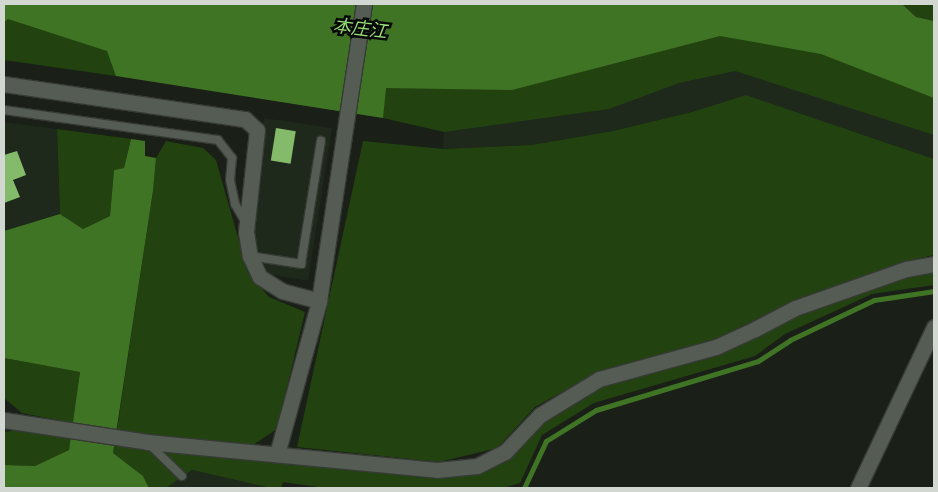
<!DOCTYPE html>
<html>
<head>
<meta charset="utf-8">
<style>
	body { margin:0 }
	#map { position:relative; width:938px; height:492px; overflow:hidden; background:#1a1f17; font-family:Karla,"Noto Sans JP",sans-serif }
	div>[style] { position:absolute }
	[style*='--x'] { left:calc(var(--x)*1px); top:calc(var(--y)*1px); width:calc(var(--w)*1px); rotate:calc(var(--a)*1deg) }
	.built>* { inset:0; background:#1e281b }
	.green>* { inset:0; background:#22430f }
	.water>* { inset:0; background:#407425 }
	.stream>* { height:5px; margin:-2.5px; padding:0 2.5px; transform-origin:2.5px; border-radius:2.5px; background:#407425 }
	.building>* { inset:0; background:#84bb6b; transform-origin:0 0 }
	.roads { filter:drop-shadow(1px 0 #363a35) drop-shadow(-1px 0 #363a35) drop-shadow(0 1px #363a35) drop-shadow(0 -1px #363a35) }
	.lane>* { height:8px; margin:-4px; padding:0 4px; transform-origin:4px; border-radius:4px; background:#555c53 }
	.street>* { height:15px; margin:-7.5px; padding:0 7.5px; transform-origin:7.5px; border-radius:7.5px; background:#555c53 }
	span { translate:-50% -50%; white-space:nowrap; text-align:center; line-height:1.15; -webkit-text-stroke:5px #060806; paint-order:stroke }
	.water-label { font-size:18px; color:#97df77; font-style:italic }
	.frame { position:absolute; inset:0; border:5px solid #d3d7d2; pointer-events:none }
</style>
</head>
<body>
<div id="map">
	<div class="built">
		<i style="clip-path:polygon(452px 4px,934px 4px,934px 159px,746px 95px,692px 112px,613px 131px,531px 145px,443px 149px)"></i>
		<i style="clip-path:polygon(264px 118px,332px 128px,308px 281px,268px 274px,252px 234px)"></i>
		<i style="clip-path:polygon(4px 122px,57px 129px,60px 214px,4px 231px)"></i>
		<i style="clip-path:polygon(192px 470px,271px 488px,166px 488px)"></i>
	</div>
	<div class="green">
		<i style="clip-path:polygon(4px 4px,22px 4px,128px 61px,116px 76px,4px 60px)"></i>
		<i style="clip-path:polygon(902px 4px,934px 4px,934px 21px,916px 17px)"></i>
		<i style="clip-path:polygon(630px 10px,934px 72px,934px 135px,735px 71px,679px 83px,609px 109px,444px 132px,383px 118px,166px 83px,179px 53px)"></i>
		<i style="clip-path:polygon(746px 95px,934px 159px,934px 255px,908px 261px,796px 300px,718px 338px,600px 371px,535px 407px,497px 448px,439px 462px,297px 447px,363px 141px,443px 149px,531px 145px,613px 131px,692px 112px)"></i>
		<i style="clip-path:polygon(57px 129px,131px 139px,124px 168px,114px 170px,110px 216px,83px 229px,60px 214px)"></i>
		<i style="clip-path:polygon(166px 141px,203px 148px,216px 160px,248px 273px,269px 297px,305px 312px,277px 429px,250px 447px,117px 430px,153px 191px,156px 158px)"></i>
		<i style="clip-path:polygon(934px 270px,934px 285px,872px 294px,785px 334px,755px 356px,594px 403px,542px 435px,520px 483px,503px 488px,325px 488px,283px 482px,281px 488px,271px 488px,192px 470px,166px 488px,149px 488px,143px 476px,113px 453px,114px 446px,427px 478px,477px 474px,507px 458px,543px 418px,599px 384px,743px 344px,802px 311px,908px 273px)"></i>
		<i style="clip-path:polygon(4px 358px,80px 372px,73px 423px,22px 413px,4px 398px)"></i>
		<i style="clip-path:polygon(24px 429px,71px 438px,69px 450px,35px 466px,5px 465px,4px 472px,4px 432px)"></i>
	</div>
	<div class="water">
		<i style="clip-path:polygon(4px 4px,902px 4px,916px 17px,934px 21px,934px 98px,821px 54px,720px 36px,512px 90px,386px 88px,383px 118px,116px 76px,107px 51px,8px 19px,4px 22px)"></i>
		<i style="clip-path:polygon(131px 139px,145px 141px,145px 156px,156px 158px,153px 191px,113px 453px,143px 476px,149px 488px,4px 488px,5px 465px,35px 466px,69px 450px,80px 372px,4px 358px,4px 231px,60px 214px,83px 229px,110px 216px,114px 170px,124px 168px)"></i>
	</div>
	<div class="stream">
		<i style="--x:524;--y:488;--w:52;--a:-64.9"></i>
		<i style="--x:546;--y:441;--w:59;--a:-31.8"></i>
		<i style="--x:596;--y:410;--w:169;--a:-16.8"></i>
		<i style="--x:758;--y:361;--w:38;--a:-33"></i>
		<i style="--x:790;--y:340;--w:93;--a:-25.5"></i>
		<i style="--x:874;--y:300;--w:61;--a:-8.5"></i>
	</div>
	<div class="building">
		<i style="left:276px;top:128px;width:20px;height:33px;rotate:9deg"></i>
		<i style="clip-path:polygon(17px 151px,26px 175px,13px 180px,20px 197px,4px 203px,4px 155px)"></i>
	</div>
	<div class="roads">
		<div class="lane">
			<i style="--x:4;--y:110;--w:216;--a:8"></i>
			<i style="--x:218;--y:140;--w:23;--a:52"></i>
			<i style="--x:232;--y:158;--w:22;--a:95"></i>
			<i style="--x:230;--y:180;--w:25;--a:78"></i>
			<i style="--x:235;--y:204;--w:20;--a:60"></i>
			<i style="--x:250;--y:256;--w:52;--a:8.9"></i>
			<i style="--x:301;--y:264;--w:125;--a:-80.8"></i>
			<i style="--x:149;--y:444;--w:46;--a:44.1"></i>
		</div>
		<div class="street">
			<i style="--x:4;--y:84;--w:244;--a:8.3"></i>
			<i style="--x:245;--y:119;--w:16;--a:43"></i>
			<i style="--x:257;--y:130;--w:103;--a:96.2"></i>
			<i style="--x:246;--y:232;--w:24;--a:81"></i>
			<i style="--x:250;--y:256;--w:23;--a:65"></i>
			<i style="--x:260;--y:277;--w:26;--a:32"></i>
			<i style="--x:282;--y:291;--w:38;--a:15"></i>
			<i style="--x:4;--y:420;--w:145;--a:8.7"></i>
			<i style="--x:147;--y:442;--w:291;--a:5.5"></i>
			<i style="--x:437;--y:470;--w:40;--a:-5.7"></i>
			<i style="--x:477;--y:466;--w:31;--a:-27"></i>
			<i style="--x:505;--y:452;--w:51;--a:-46.6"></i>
			<i style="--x:540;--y:415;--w:69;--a:-31.4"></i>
			<i style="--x:599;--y:379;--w:121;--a:-15.3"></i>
			<i style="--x:716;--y:347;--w:43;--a:-24.8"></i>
			<i style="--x:755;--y:329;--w:45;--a:-27.7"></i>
			<i style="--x:795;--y:308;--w:118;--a:-19.4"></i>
			<i style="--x:906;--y:269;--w:28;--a:-10"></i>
			<i style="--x:277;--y:454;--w:159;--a:-74.6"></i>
			<i style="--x:319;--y:301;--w:300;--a:-81.4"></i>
			<i style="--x:858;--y:488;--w:178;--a:-64.7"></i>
		</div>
	</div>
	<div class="water-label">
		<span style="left:360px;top:29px;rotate:7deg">本庄江</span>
	</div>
	<div class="frame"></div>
</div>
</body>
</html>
